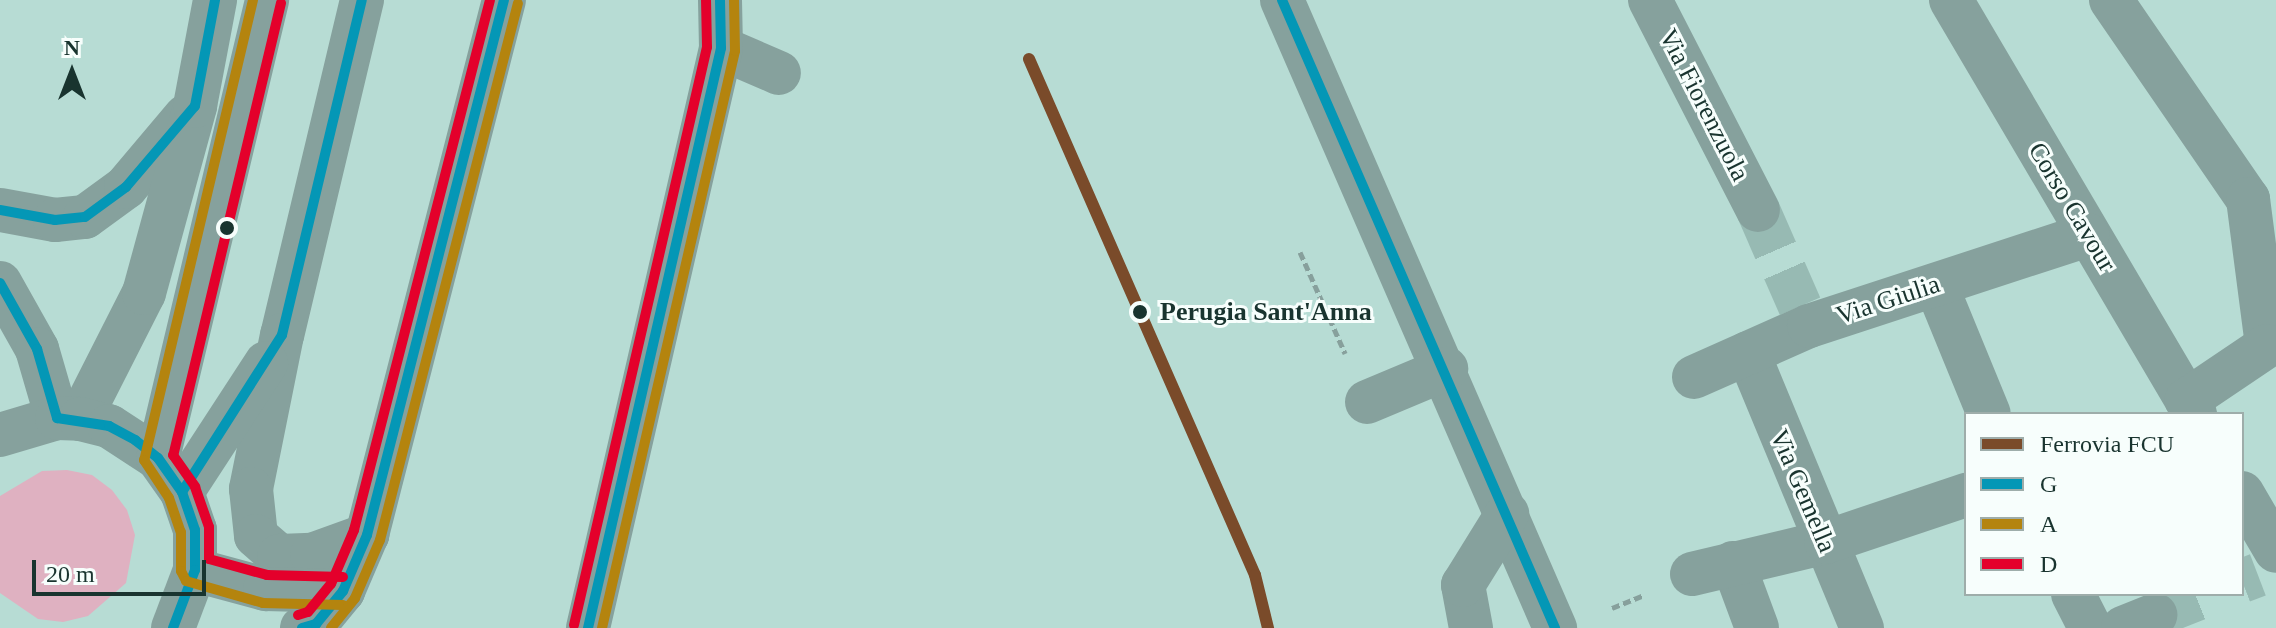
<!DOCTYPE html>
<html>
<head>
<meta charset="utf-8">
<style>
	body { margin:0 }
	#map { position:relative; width:2276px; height:628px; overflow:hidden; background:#b7dcd4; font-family:"Times New Roman",serif }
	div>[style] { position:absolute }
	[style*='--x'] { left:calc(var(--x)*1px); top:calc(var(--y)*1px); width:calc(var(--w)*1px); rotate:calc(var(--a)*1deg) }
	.green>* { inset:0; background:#dfb1c1 }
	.minor-tunnel>* { height:44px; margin-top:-22px; transform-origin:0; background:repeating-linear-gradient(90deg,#97bab3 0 44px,transparent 0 66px) }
	.path>* { height:5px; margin-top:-2.5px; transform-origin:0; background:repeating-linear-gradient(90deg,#87a09c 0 8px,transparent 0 12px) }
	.minor>* { height:44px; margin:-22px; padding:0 22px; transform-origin:22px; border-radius:22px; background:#86a19d }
	.bus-1>* { height:10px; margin:-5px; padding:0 5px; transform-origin:5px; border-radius:5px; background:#0497b6 }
	.bus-2>* { height:10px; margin:-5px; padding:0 5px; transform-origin:5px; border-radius:5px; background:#b4840e }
	.bus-3>* { height:10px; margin:-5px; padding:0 5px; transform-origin:5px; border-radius:5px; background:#e4002b }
	.rail-1>* { height:12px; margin:-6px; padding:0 6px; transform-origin:6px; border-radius:6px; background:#7a4b2a }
	.dots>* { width:22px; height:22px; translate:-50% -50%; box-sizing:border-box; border:4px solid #f7fefc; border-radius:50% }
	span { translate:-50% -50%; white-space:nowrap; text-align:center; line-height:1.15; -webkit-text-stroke:6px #f7fefc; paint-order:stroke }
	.street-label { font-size:26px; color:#19342f }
	.stop-label { font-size:26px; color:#19342f; font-weight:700 }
	.left { translate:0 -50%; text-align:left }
	.legend { position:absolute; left:1964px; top:412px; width:280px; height:184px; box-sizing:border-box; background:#f7fefc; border:2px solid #9eadaa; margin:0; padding:10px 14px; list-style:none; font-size:24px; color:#19342f }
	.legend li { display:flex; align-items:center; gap:16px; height:40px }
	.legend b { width:40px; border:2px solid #9eadaa }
	.north { position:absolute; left:32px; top:32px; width:80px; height:80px; -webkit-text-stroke:6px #f7fefc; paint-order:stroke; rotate:0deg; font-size:22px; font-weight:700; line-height:32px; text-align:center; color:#19342f }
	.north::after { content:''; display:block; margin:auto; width:28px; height:36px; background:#19342f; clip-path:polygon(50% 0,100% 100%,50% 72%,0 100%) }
	.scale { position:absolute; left:32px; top:560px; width:174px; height:36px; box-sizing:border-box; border:4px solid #19342f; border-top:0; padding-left:10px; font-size:24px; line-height:28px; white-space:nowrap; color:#19342f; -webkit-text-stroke:6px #f7fefc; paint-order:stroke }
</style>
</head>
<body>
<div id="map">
	<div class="green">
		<i style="clip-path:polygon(67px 470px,92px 475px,112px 490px,127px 510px,135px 535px,126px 583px,88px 616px,63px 622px,38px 619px,0 593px,0 496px,42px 471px)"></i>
	</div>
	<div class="minor-tunnel">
		<i style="--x:1758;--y:210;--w:105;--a:66.4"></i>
		<i style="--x:2242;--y:581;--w:17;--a:-21"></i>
		<i style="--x:2156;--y:615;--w:57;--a:-21.6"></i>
	</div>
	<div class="path">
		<i style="--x:1300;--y:252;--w:111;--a:66"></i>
		<i style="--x:1612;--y:608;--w:35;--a:-22"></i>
	</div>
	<div class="minor">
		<i style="--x:362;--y:0;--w:344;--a:103.4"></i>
		<i style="--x:282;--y:335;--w:157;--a:101.4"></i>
		<i style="--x:251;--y:489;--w:47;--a:83.9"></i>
		<i style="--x:256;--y:536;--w:30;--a:41"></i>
		<i style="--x:279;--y:556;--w:33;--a:-2"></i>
		<i style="--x:312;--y:555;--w:59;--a:-20"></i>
		<i style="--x:1282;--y:0;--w:685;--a:66.5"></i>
		<i style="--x:1650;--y:0;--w:236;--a:62.8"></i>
		<i style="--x:1951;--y:0;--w:481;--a:59.5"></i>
		<i style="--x:2111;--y:0;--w:242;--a:55.5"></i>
		<i style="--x:2248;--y:199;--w:148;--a:82.6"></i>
		<i style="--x:2267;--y:346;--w:97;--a:146"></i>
		<i style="--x:721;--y:48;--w:63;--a:23.3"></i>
		<i style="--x:0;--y:210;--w:56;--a:10.3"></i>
		<i style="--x:55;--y:220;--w:30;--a:-6"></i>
		<i style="--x:85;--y:217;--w:51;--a:-36.2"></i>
		<i style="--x:126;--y:187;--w:92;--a:-49.9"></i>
		<i style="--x:0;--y:283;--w:76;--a:60.7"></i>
		<i style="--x:37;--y:349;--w:72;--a:73.8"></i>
		<i style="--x:1936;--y:285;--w:139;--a:67.7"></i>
		<i style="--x:1748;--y:353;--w:298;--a:67.5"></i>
		<i style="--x:1694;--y:377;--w:126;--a:-23.9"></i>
		<i style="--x:1809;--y:326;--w:293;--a:-18.1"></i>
		<i style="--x:1367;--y:402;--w:86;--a:-22.7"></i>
		<i style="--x:80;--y:419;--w:141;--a:-63.1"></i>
		<i style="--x:144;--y:293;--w:194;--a:-74.7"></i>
		<i style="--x:195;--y:106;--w:108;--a:-79.3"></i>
		<i style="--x:0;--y:435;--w:59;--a:-16.6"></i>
		<i style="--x:57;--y:418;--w:23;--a:2"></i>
		<i style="--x:80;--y:419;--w:30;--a:14"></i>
		<i style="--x:109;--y:426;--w:59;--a:33.1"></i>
		<i style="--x:158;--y:458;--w:42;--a:54.8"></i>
		<i style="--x:182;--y:492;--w:40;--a:71.1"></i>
		<i style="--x:195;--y:530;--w:40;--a:90"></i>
		<i style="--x:195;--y:570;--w:62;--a:110.8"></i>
		<i style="--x:158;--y:458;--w:471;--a:-76.6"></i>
		<i style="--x:182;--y:492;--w:154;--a:-56.9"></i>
		<i style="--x:2242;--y:493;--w:67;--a:59.6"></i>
		<i style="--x:1733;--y:563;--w:69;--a:69.7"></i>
		<i style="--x:195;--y:570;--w:73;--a:15.2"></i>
		<i style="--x:265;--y:589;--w:78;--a:1.5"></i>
		<i style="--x:1692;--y:574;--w:138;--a:-13.4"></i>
		<i style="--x:1826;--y:542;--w:148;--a:-18.6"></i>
		<i style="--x:2073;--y:594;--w:38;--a:63"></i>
		<i style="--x:302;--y:628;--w:15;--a:-16"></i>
		<i style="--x:316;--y:624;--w:43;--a:-50.7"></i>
		<i style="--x:343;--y:591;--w:61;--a:-66.8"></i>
		<i style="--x:367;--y:535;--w:552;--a:-75.64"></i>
		<i style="--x:588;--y:628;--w:595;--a:-77.08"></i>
		<i style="--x:721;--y:48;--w:48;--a:-91.2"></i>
		<i style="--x:1471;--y:628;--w:44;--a:-100.5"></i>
		<i style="--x:1463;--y:585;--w:84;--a:-58.2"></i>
		<i style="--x:2123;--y:628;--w:35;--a:-22"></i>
	</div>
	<div class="bus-1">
		<i style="--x:1282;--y:0;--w:685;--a:66.5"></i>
		<i style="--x:0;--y:210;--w:56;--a:10.3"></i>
		<i style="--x:55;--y:220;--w:30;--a:-6"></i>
		<i style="--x:85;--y:217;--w:51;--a:-36.2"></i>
		<i style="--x:126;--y:187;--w:106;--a:-49.6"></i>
		<i style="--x:195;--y:106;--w:108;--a:-79.3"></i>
		<i style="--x:0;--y:283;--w:76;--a:60.7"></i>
		<i style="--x:37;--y:349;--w:72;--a:73.8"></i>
		<i style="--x:57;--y:418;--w:53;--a:8.7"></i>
		<i style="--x:109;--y:426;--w:30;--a:28"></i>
		<i style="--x:135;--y:440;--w:29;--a:38"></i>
		<i style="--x:158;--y:458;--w:42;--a:54.8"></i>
		<i style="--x:182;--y:492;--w:40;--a:71.1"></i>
		<i style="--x:195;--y:530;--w:40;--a:90"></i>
		<i style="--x:195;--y:570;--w:62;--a:110.8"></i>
		<i style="--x:182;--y:492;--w:186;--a:-57.5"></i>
		<i style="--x:282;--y:335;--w:344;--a:-76.6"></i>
		<i style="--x:302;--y:628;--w:15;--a:-16"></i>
		<i style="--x:316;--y:624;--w:43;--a:-50.7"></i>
		<i style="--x:343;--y:591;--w:61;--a:-66.8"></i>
		<i style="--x:367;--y:535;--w:552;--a:-75.64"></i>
		<i style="--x:588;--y:628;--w:595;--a:-77.08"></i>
		<i style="--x:721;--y:48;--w:48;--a:-91.2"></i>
	</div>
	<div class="bus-2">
		<i style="--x:253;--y:0;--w:473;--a:103.3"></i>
		<i style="--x:144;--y:460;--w:45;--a:56.7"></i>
		<i style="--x:169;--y:498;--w:36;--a:71"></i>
		<i style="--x:181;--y:532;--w:39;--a:90"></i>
		<i style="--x:181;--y:571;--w:11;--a:63"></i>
		<i style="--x:186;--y:581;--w:80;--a:15.9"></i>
		<i style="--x:263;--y:603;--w:80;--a:1.4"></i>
		<i style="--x:331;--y:628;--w:38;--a:-51"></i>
		<i style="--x:355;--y:598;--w:63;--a:-66.7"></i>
		<i style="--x:380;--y:540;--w:554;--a:-75.59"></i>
		<i style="--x:602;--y:628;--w:592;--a:-77.02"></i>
		<i style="--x:735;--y:51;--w:51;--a:-91.1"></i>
	</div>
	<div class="bus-3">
		<i style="--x:281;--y:3;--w:465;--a:103.4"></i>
		<i style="--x:173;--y:455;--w:39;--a:55"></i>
		<i style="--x:195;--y:487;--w:42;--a:70.7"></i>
		<i style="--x:209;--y:527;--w:32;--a:90"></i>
		<i style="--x:209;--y:559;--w:60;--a:15.4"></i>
		<i style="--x:267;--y:575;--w:76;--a:1.5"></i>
		<i style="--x:298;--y:615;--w:10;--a:-17"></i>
		<i style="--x:308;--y:612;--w:36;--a:-51"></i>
		<i style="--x:331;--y:584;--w:59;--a:-66.9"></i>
		<i style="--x:354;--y:530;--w:547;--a:-75.61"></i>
		<i style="--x:574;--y:625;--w:593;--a:-77.04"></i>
		<i style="--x:707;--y:47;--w:47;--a:-91.2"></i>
	</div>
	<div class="rail-1">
		<i style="--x:1029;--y:59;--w:563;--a:66.35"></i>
		<i style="--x:1255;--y:575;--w:55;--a:76.2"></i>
	</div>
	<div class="dots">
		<i style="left:227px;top:228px;background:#19342f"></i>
		<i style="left:1140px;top:312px;background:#19342f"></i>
	</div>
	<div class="street-label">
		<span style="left:1704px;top:105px;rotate:63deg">Via Fiorenzuola</span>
		<span style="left:2072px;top:207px;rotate:59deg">Corso Cavour</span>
		<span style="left:1888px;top:300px;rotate:-18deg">Via Giulia</span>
		<span style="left:1803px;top:491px;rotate:67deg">Via Gemella</span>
	</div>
	<div class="stop-label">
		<span class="left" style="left:1160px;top:312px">Perugia Sant'Anna</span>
	</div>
	<ul class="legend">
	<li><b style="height:10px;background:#7a4b2a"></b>Ferrovia FCU</li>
	<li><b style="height:10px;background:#0497b6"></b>G</li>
	<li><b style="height:10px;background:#b4840e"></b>A</li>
	<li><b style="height:10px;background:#e4002b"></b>D</li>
	</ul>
	<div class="north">N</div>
	<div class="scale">20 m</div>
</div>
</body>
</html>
